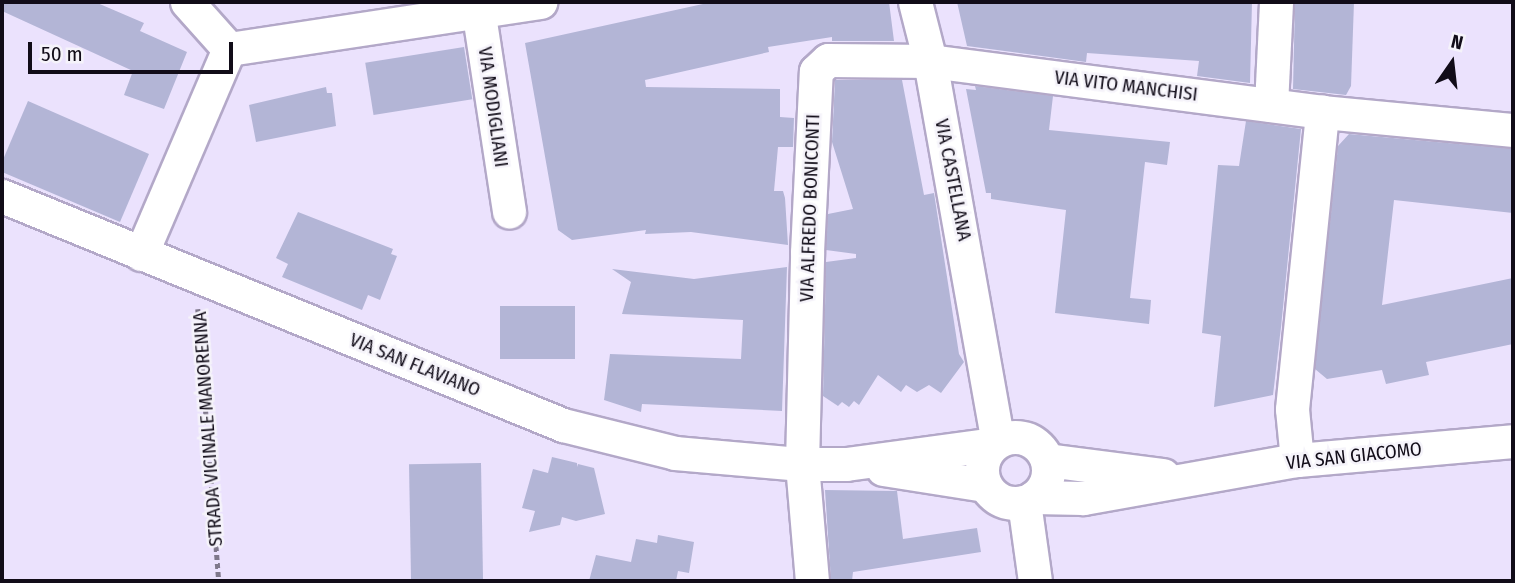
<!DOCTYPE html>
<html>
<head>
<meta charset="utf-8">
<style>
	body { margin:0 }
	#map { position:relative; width:1515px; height:583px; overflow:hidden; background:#ebe2fd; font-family:"Fira Sans Condensed",sans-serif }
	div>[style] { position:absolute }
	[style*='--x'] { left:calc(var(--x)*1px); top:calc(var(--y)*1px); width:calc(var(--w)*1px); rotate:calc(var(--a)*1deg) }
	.building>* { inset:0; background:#b3b5d6; transform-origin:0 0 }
	.path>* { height:4.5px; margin-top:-2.25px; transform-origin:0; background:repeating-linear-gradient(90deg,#7f788b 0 5px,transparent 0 8.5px) }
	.roads { filter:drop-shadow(2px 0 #b3a8c8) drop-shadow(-2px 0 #b3a8c8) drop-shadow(0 2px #b3a8c8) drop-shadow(0 -2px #b3a8c8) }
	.minor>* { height:33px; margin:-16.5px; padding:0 16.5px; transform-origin:16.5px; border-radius:16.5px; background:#fff }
	.minor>.ring { margin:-16.5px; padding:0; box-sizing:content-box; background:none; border:33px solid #fff; border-radius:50% }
	span { translate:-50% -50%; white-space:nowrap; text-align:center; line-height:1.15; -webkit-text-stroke:5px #f5f3fa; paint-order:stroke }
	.street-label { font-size:19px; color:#110c18 }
	.frame { position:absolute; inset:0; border:4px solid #110c18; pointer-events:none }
	.north { position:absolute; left:1417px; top:28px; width:70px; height:70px; -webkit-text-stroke:5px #f5f3fa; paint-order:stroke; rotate:14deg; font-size:19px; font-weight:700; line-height:28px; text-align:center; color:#110c18 }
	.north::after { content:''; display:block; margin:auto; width:24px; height:32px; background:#110c18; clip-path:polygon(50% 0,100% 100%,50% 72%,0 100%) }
	.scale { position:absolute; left:28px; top:42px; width:205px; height:32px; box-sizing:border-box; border:4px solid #110c18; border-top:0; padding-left:9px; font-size:21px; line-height:24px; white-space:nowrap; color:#110c18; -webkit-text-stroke:5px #f5f3fa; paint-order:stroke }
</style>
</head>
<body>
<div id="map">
	<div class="building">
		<i style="clip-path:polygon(2px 2px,95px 2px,144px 23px,140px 31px,187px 52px,164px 109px,124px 95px,133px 71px,2px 11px)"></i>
		<i style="clip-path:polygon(712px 2px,889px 2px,894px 41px,832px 41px,832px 37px,768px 47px,769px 52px,645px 80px,646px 87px,780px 89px,780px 117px,794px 118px,793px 147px,778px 147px,774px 191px,783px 191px,785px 198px,788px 245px,691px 232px,645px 234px,646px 230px,572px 240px,558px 230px,525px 43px)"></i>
		<i style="clip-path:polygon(957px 2px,1252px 2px,1250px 83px,1197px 76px,1199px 61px,1087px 53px,1086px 62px,967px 46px)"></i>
		<i style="clip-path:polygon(1295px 2px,1354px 2px,1351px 86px,1346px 95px,1293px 89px)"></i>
		<i style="left:464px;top:47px;width:53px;height:100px;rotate:81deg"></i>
		<i style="clip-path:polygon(835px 80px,902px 80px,924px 195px,934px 193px,959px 354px,964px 362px,941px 393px,929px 385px,917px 392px,906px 385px,901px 392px,878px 375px,859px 405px,854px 401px,849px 407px,842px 402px,838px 406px,823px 396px,826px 262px,856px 258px,856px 254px,826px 250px,828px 214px,853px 209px,832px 142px)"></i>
		<i style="clip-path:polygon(975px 86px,1053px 96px,1049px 130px,1170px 142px,1167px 165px,1145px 162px,1130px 298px,1151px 300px,1149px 324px,1055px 313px,1066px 210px,991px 199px,991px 193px,986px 193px,966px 89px,976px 90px)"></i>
		<i style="clip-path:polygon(326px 87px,327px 93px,332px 93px,336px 126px,256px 142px,249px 105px)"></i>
		<i style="clip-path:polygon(28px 101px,149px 154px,120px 222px,2px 172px,2px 162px)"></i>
		<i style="clip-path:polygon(1246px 121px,1301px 129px,1281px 327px,1273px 395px,1214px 407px,1221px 336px,1202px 333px,1218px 165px,1239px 166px)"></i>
		<i style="clip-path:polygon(1349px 134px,1513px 149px,1513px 213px,1394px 200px,1382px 305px,1513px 278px,1513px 344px,1426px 362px,1429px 375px,1386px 384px,1382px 370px,1327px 379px,1315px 369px,1338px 146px)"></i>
		<i style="clip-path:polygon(298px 212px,393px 249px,391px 254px,397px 256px,380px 300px,368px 295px,362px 310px,282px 277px,288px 264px,276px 258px)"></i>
		<i style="clip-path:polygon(787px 267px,782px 411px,642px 404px,641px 412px,604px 400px,610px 354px,741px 359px,743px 320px,622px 314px,631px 282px,612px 269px,694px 279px)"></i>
		<i style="left:500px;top:306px;width:75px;height:53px"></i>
		<i style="clip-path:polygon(552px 457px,577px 463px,577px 467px,578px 464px,594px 468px,605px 514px,576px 521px,562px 517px,560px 525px,529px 532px,535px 511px,522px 508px,533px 469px,548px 473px)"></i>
		<i style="left:481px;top:463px;width:118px;height:72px;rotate:89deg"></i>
		<i style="clip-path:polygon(825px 490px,897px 491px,903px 539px,977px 528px,981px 552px,853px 572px,852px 581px,831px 581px)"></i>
		<i style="clip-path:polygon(658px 535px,694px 542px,689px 573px,678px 571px,676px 581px,589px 581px,596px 555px,631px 562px,636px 539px,657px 543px)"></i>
	</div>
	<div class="path">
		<i style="--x:198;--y:309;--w:273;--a:85.6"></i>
	</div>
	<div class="roads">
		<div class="minor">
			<i style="--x:187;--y:2;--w:63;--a:48.2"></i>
			<i style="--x:229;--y:49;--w:315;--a:-8.6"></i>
			<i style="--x:477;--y:2;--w:212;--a:81.3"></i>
			<i style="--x:915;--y:2;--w:61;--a:75.7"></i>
			<i style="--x:930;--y:61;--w:386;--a:79.9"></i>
			<i style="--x:1271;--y:105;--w:103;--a:-87.2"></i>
			<i style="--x:2;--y:196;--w:606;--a:22.21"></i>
			<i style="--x:563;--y:425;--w:115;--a:14"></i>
			<i style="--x:675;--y:453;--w:127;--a:5"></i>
			<i style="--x:802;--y:464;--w:44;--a:0"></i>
			<i style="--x:846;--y:464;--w:149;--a:-7.7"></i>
			<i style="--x:141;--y:254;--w:223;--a:-66.8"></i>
			<i class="ring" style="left:982px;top:437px;width:33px;height:33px"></i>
			<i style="--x:1047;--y:460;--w:117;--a:7.4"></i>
			<i style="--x:1297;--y:460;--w:51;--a:-95.6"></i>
			<i style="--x:1292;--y:409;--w:299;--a:-84.2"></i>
			<i style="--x:883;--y:469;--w:103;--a:8.9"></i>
			<i style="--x:1034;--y:497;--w:49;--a:1.2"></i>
			<i style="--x:1083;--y:498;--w:217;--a:-10.1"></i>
			<i style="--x:1297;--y:460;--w:217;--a:-5"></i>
			<i style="--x:1024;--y:502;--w:80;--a:82.1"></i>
			<i style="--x:812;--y:581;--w:117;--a:-94.9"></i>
			<i style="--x:802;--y:464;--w:212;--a:-88.6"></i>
			<i style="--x:807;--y:252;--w:181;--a:-87.2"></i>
			<i style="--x:816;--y:71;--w:16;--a:-43"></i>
			<i style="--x:828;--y:60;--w:102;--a:0.6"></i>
			<i style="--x:930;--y:61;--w:395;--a:7.4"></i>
			<i style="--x:1322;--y:112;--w:192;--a:5.4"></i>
		</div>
	</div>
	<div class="street-label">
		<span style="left:1126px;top:86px;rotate:7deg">VIA VITO MANCHISI</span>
		<span style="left:493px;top:107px;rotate:82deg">VIA MODIGLIANI</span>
		<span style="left:953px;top:180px;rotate:79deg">VIA CASTELLANA</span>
		<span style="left:810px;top:208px;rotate:-88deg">VIA ALFREDO BONICONTI</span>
		<span style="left:415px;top:365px;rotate:22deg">VIA SAN FLAVIANO</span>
		<span style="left:208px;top:429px;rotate:-94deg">STRADA VICINALE MANORENNA</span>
		<span style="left:1354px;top:456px;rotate:-6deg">VIA SAN GIACOMO</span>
	</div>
	<div class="frame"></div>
	<div class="north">N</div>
	<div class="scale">50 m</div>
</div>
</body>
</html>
